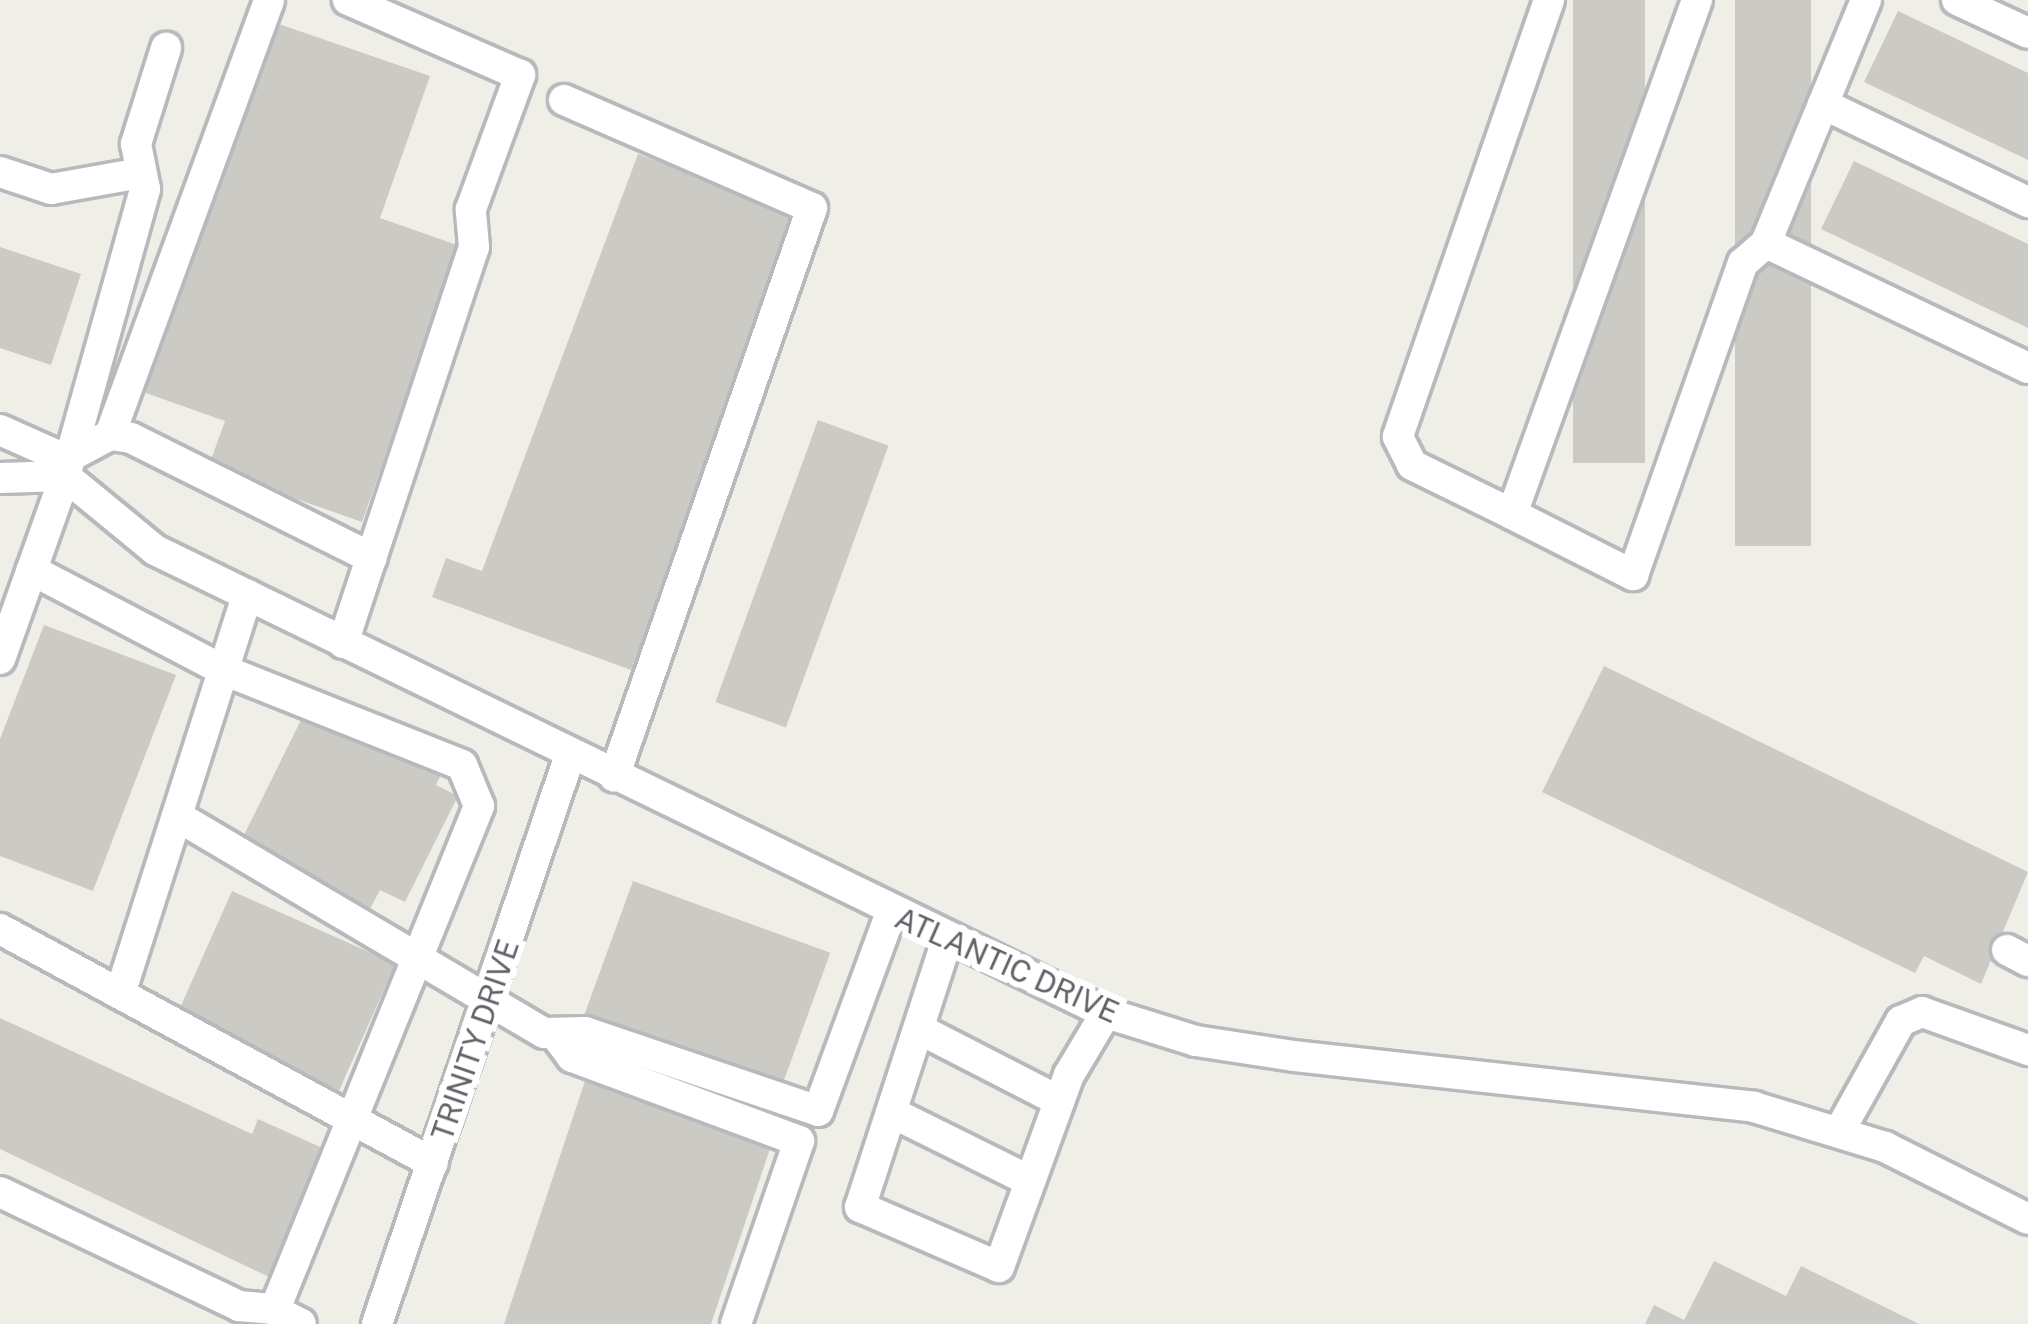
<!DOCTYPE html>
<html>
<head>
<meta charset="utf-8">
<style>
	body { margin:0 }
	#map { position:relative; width:2028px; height:1324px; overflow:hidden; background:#f0efe7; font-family:"Public Sans",sans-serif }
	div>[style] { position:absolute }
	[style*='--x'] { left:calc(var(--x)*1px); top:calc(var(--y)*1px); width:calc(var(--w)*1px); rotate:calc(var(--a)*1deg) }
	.building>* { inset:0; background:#cccac4; transform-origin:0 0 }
	.roads { filter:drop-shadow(3px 0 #b7b9bd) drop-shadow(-3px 0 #b7b9bd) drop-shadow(0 3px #b7b9bd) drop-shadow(0 -3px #b7b9bd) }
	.minor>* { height:30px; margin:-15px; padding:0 15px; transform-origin:15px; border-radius:15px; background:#fff }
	span { translate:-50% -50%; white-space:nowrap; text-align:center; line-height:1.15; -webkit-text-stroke:12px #fff; paint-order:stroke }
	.street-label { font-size:30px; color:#5f6267 }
</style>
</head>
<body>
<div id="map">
	<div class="building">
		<i style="left:1573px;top:0;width:72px;height:463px"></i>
		<i style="left:1735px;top:0;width:76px;height:546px"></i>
		<i style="clip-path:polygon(1898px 11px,2028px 73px,2028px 160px,1864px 82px)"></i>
		<i style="clip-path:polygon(273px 22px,430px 76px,380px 218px,460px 246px,362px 522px,208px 468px,225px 421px,143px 392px)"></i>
		<i style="clip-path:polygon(638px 154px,802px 215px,631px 670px,432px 597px,446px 558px,482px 571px)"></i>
		<i style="clip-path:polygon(1854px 161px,2028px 244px,2028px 328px,1821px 229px)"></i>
		<i style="clip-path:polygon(0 247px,81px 274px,51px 365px,0 348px)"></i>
		<i style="left:818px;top:420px;width:75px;height:300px;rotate:20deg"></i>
		<i style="clip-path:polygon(44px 625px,176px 675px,93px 891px,0 856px,0 739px)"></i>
		<i style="clip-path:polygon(1604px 666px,2028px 872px,1981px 984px,1924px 956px,1915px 973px,1542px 792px)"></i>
		<i style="clip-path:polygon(309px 704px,443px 770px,436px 785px,458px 796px,405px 902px,380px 890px,370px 909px,239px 845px)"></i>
		<i style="left:633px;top:881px;width:210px;height:147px;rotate:20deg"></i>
		<i style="left:232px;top:891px;width:179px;height:139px;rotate:24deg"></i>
		<i style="clip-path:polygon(0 1018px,252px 1134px,258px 1119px,327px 1150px,269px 1277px,0 1149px)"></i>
		<i style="clip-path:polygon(587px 1075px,774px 1137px,711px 1324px,504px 1324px)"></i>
		<i style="clip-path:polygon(1714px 1261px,1786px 1296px,1801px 1266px,1919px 1324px,1645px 1324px,1654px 1305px,1684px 1320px)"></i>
	</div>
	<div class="roads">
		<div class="minor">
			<i style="--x:1549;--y:0;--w:462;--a:109.1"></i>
			<i style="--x:1398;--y:437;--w:31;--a:63"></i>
			<i style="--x:1412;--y:465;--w:111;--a:26.1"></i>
			<i style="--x:1512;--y:514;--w:546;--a:-70.21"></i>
			<i style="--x:1866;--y:0;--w:263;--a:112.4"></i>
			<i style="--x:1766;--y:243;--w:290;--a:25.5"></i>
			<i style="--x:1957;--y:0;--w:78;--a:24.9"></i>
			<i style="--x:564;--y:100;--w:270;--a:23.5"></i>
			<i style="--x:812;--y:208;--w:602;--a:109.19"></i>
			<i style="--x:1823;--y:104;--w:227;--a:25.6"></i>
			<i style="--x:0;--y:172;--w:54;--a:18.4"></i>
			<i style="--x:51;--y:189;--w:91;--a:-10.1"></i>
			<i style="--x:0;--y:430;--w:71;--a:24"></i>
			<i style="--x:65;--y:459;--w:51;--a:-28.1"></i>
			<i style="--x:110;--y:435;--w:21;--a:8"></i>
			<i style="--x:131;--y:438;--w:269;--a:26.5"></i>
			<i style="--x:110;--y:435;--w:463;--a:-69.9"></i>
			<i style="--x:65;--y:476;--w:117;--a:39.4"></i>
			<i style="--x:155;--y:550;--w:1058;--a:25.96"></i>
			<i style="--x:1106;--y:1013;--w:94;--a:17.3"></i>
			<i style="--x:1196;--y:1041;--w:99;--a:8.7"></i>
			<i style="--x:1294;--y:1056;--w:463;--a:6.3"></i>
			<i style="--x:1754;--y:1107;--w:137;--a:17"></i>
			<i style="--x:1885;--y:1147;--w:160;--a:26.7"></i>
			<i style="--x:0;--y:478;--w:65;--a:-1.8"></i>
			<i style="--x:1512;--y:514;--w:136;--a:26.8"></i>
			<i style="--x:1633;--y:575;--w:331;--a:-70.6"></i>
			<i style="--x:1743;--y:263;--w:30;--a:-41"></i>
			<i style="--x:343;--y:643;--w:417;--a:-71.7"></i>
			<i style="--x:474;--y:247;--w:38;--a:-95"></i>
			<i style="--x:471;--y:209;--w:143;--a:-69.9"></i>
			<i style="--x:520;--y:75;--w:188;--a:-156.4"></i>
			<i style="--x:0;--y:659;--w:194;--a:-70.4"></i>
			<i style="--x:65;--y:476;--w:298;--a:-74.4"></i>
			<i style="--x:145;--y:189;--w:46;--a:-101.3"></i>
			<i style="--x:136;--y:144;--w:101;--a:-72.6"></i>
			<i style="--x:177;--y:816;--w:426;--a:30.6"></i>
			<i style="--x:544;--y:1033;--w:41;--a:-1.4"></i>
			<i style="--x:585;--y:1032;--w:246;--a:18.7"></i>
			<i style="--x:818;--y:1111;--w:211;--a:-69.8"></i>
			<i style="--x:0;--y:929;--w:492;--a:28.4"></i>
			<i style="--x:947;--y:940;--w:281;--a:108"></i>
			<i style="--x:860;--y:1207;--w:151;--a:23.3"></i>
			<i style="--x:999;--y:1267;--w:204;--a:-70"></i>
			<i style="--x:1069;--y:1075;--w:72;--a:-59.2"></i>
			<i style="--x:2007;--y:950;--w:24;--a:28"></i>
			<i style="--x:120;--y:994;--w:419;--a:-72.3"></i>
			<i style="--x:919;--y:1029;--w:157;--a:27.2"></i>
			<i style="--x:557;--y:1037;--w:25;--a:53"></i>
			<i style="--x:572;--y:1057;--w:242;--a:20.3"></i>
			<i style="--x:799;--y:1141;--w:194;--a:109"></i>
			<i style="--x:893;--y:1113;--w:153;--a:26.4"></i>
			<i style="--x:1840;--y:1130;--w:125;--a:-60.8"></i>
			<i style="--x:1901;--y:1021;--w:23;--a:-23"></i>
			<i style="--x:1922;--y:1012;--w:113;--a:19.7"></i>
			<i style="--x:0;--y:1192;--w:265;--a:25.5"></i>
			<i style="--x:239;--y:1306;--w:36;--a:5"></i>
			<i style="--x:275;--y:1309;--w:543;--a:-67.92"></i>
			<i style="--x:479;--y:806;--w:44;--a:-112.5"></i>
			<i style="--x:462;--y:765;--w:257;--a:-158.3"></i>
			<i style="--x:223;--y:670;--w:216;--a:-152.4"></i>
			<i style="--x:274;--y:1310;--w:30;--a:27"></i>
			<i style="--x:377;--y:1324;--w:601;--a:-71.26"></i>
		</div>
	</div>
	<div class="street-label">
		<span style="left:1007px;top:965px;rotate:24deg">ATLANTIC DRIVE</span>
		<span style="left:475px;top:1040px;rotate:-71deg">TRINITY DRIVE</span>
	</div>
</div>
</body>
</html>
